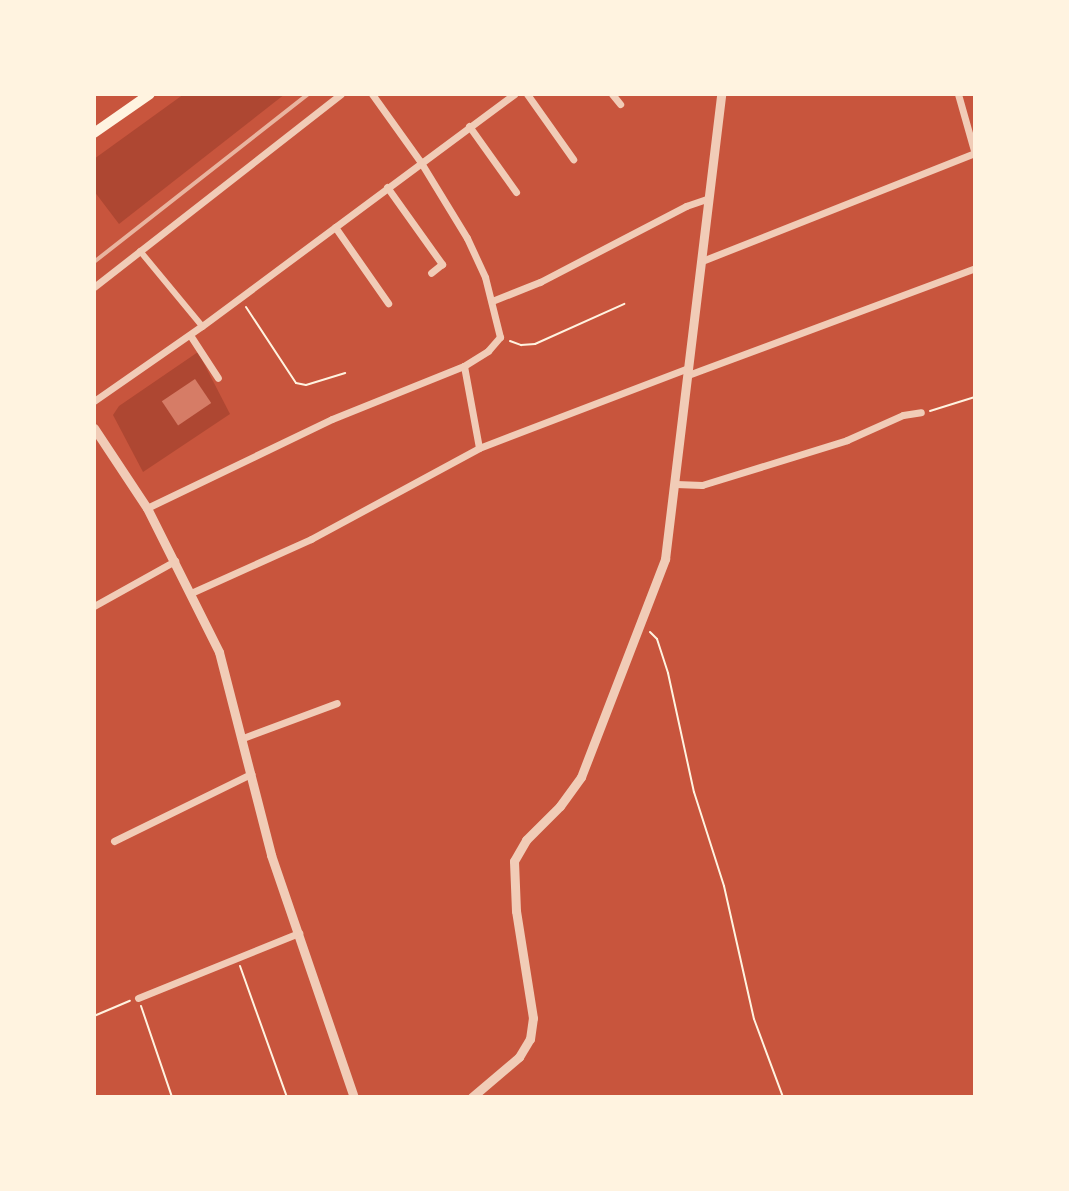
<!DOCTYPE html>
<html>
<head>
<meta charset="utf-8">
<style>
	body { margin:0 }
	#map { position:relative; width:1069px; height:1191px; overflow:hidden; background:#c8553d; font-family:"DM Sans",sans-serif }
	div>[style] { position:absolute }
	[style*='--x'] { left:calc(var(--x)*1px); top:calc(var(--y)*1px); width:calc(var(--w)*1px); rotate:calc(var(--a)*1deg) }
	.green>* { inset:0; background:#ae4732 }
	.building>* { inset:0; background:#d67c66; transform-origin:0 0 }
	.path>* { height:2px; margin:-1px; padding:0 1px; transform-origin:1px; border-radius:1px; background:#fff3e0 }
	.pedestrian>* { height:6px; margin:-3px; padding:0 3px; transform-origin:3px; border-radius:3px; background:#f1ccb7 }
	.minor>* { height:7px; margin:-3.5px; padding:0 3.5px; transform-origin:3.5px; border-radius:3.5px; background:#f1ccb7 }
	.tertiary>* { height:9px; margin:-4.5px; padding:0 4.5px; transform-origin:4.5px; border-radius:4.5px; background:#f1ccb7 }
	.secondary>* { height:10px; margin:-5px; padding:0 5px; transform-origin:5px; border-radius:5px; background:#fff3e0 }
	.rail>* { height:4px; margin:-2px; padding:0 2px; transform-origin:2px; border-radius:2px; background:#e9b49f }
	span { translate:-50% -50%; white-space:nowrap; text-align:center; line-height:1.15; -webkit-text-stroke:6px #fff3e0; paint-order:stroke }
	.frame { position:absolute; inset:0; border:96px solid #fff3e0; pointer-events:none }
</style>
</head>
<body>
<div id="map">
	<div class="green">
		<i style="clip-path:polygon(184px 94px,285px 94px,119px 224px,94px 191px,94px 159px)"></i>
		<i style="clip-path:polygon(198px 352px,230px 414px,143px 472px,113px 415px,119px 406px)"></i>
	</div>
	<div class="building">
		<i style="left:195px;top:379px;width:29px;height:40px;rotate:56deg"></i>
	</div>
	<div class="path">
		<i style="--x:246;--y:307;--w:91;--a:56.7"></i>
		<i style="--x:296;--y:383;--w:10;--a:11"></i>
		<i style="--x:306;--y:385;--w:41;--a:-17.1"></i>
		<i style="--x:510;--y:341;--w:12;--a:20"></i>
		<i style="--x:521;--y:345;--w:14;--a:-4"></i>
		<i style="--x:535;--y:344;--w:98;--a:-24.2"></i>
		<i style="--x:930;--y:411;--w:47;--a:-17.3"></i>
		<i style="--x:650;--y:632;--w:10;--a:45"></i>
		<i style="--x:657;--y:639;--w:36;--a:72"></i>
		<i style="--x:668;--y:673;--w:122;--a:77.7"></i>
		<i style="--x:694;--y:792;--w:99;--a:72.3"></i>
		<i style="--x:724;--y:886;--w:136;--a:77.3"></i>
		<i style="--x:754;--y:1019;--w:83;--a:69.6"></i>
		<i style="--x:240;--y:966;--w:139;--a:70.3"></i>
		<i style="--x:141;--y:1006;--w:96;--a:71.2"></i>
		<i style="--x:94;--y:1016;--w:39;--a:-23"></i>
	</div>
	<div class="pedestrian">
		<i style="--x:140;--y:251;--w:97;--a:50.4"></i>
	</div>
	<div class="minor">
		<i style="--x:372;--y:94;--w:82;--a:54.4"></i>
		<i style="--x:420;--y:161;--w:90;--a:58.6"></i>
		<i style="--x:467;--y:238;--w:43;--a:65.2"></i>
		<i style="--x:485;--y:277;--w:62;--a:76"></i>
		<i style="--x:500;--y:337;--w:18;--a:131"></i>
		<i style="--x:488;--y:351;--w:28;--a:148"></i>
		<i style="--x:464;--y:366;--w:83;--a:79.6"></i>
		<i style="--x:527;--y:94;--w:80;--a:54.7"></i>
		<i style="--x:612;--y:94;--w:13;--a:51"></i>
		<i style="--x:958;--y:94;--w:62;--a:74.2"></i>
		<i style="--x:469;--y:126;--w:81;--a:54.5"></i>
		<i style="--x:387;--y:187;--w:95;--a:54.5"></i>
		<i style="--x:442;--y:264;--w:14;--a:141"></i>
		<i style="--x:335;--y:227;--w:93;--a:55.1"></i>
		<i style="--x:702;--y:261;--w:294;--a:-21.6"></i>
		<i style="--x:94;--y:287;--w:313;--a:-38"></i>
		<i style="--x:492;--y:301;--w:52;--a:-21.6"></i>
		<i style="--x:540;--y:282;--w:165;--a:-27.5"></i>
		<i style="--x:686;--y:206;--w:24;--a:-19"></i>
		<i style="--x:190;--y:335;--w:51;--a:56.9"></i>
		<i style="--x:688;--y:375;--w:306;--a:-20.4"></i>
		<i style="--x:94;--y:401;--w:131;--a:-34.8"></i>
		<i style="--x:202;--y:326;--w:389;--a:-36.6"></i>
		<i style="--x:676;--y:484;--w:26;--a:2"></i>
		<i style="--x:702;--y:485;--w:152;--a:-17.2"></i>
		<i style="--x:847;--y:440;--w:61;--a:-24.1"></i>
		<i style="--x:903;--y:415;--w:18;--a:-9"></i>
		<i style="--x:147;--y:508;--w:205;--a:-25.7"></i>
		<i style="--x:332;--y:419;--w:142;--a:-21.9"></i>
		<i style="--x:191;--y:593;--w:132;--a:-24.2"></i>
		<i style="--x:311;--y:539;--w:191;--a:-28.4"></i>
		<i style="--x:479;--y:448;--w:224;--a:-20.9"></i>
		<i style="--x:94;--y:606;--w:93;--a:-29.1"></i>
		<i style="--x:243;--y:738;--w:100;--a:-20.4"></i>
		<i style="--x:114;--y:841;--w:153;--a:-26.1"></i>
		<i style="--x:138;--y:998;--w:174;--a:-22"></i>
	</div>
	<div class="tertiary">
		<i style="--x:94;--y:428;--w:96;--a:56.5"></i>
		<i style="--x:147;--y:508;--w:161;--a:63.4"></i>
		<i style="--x:219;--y:652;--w:210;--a:75.6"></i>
		<i style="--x:271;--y:855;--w:256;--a:71.1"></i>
		<i style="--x:472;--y:1097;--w:62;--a:-40.4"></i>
		<i style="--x:519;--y:1057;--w:21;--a:-59"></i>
		<i style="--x:530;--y:1039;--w:21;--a:-82"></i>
		<i style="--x:533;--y:1018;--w:108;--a:-99"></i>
		<i style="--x:516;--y:911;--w:50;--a:-92.3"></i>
		<i style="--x:514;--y:861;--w:24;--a:-60"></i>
		<i style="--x:526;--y:840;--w:48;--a:-45"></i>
		<i style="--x:560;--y:806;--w:36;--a:-54"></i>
		<i style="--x:581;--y:777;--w:234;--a:-68.9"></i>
		<i style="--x:665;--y:559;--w:468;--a:-83.1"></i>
	</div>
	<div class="secondary">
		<i style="--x:94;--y:133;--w:68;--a:-34.9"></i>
	</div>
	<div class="rail">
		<i style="--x:94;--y:262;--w:272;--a:-38.1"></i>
	</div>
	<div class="frame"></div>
</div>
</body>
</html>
